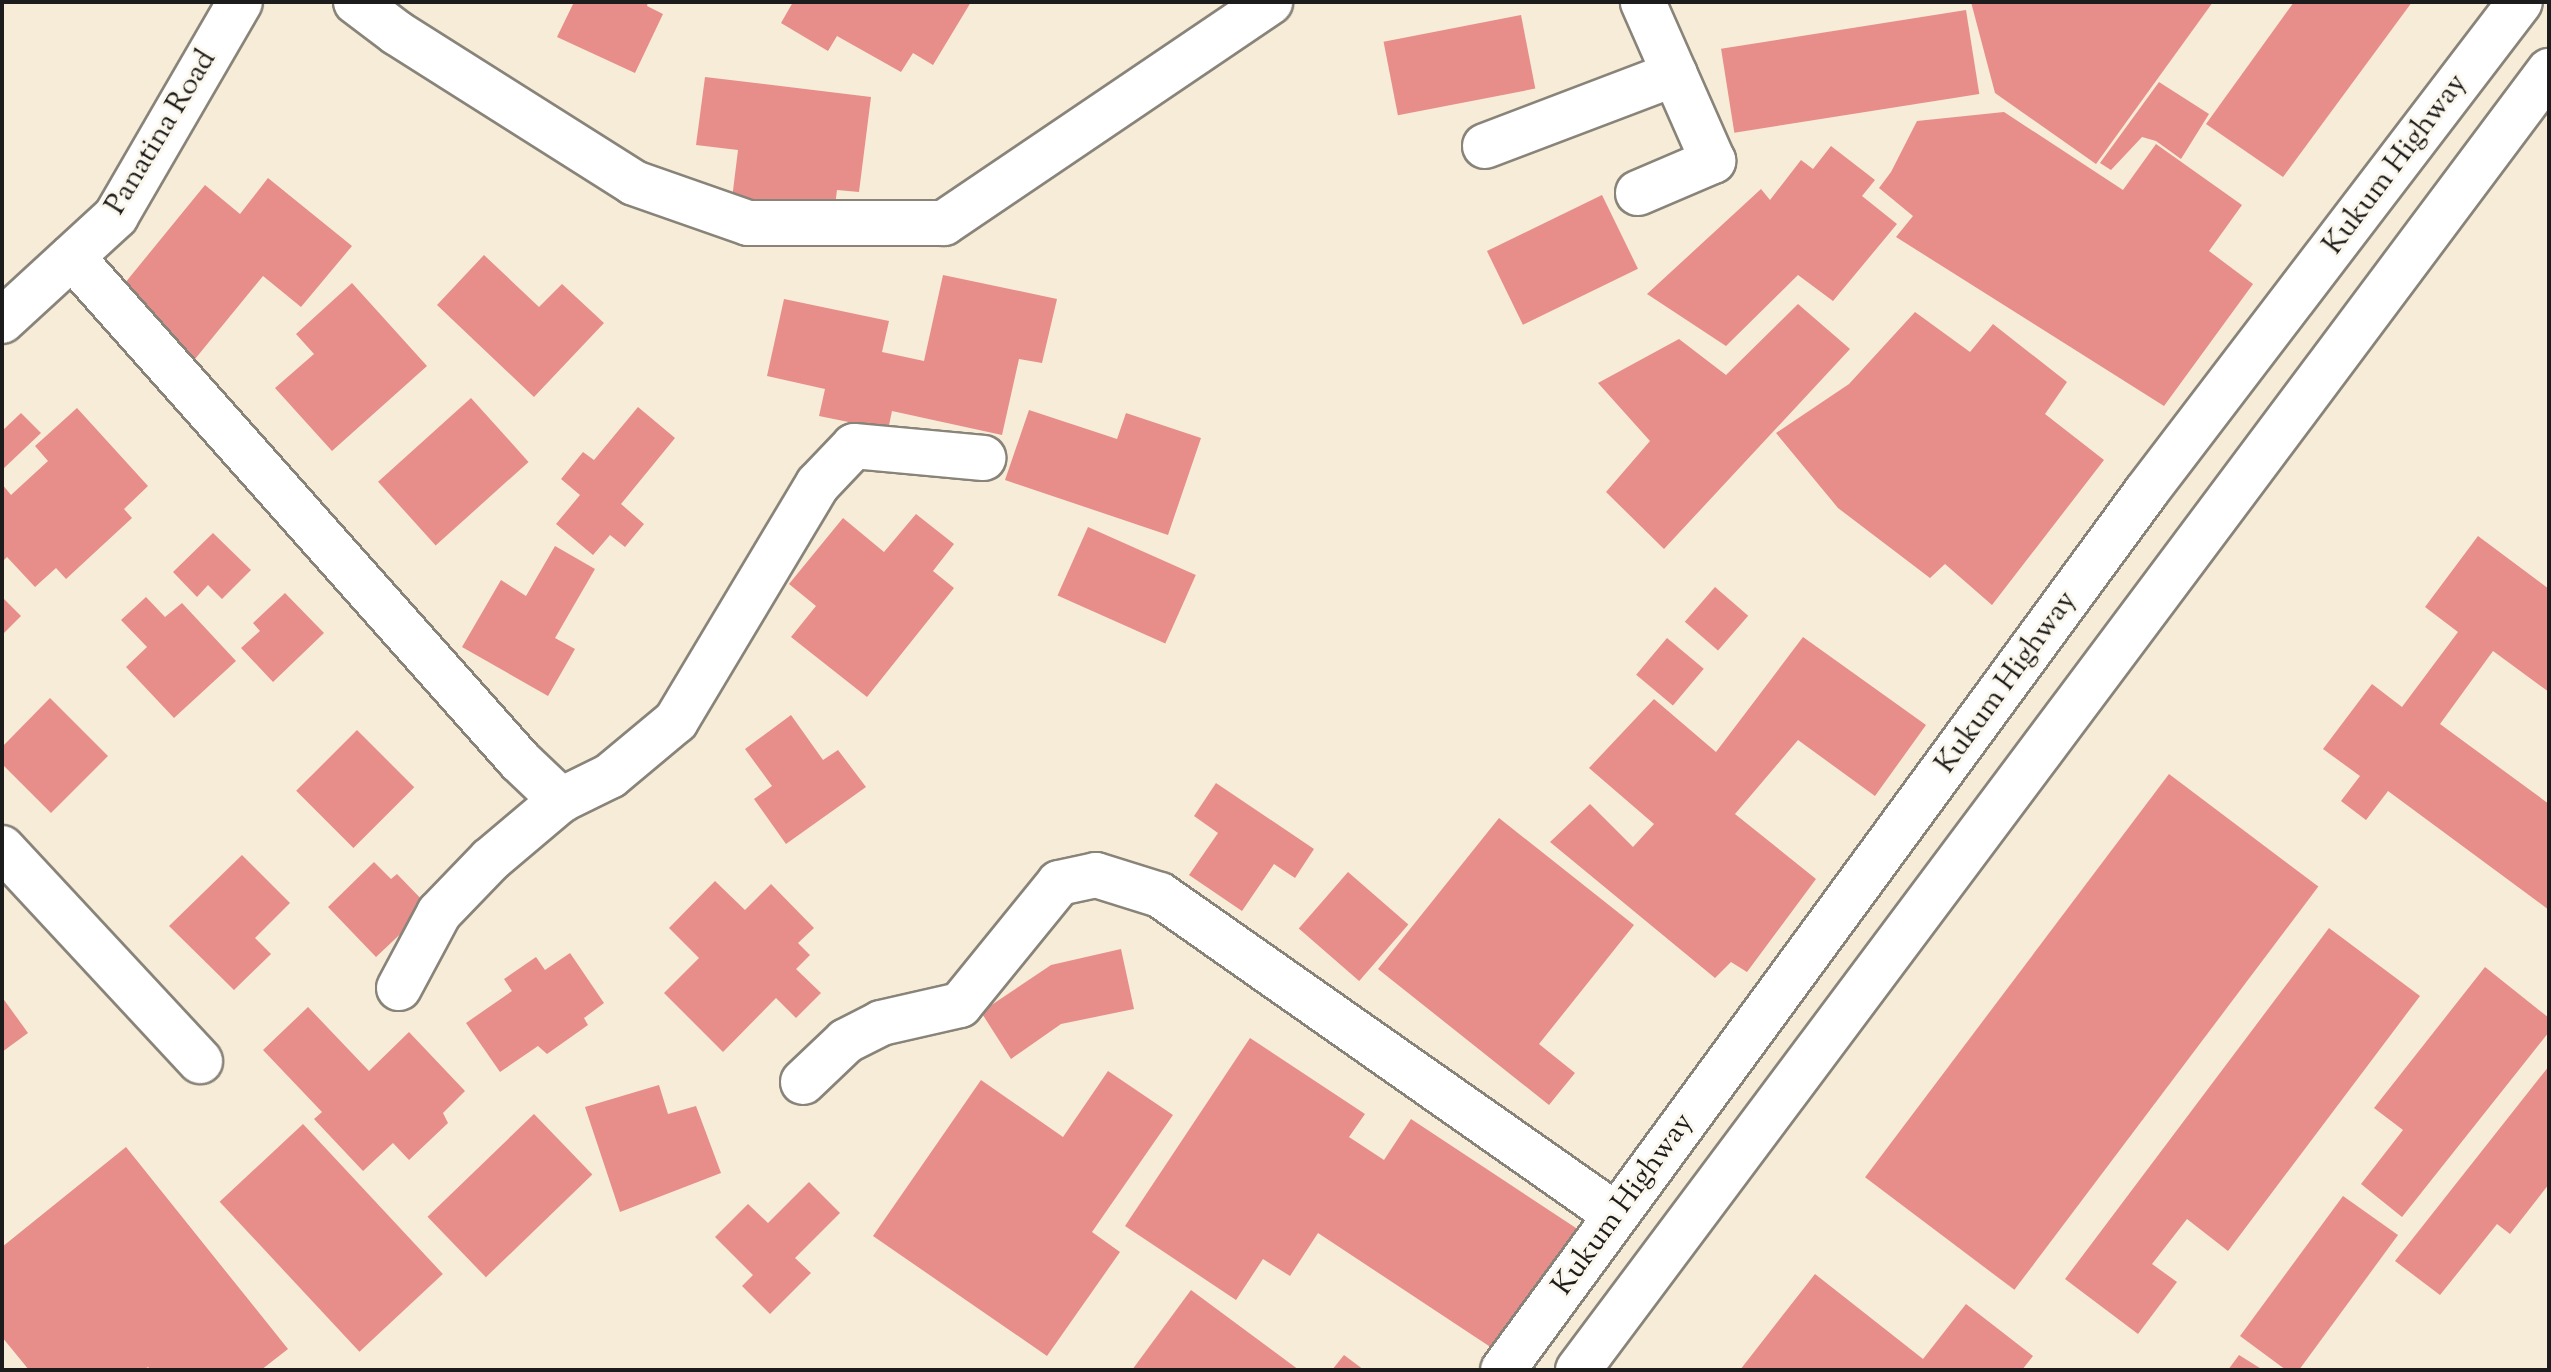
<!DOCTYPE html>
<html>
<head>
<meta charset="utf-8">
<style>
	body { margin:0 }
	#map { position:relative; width:2551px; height:1372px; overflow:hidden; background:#f6ecd7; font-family:"Sorts Mill Goudy",serif }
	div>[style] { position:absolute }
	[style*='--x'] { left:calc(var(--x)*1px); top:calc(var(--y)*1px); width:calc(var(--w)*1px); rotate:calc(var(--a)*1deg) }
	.building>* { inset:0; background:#e78e8b; transform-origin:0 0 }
	.roads { filter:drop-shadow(2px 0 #89847a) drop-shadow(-2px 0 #89847a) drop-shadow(0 2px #89847a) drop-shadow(0 -2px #89847a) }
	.minor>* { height:44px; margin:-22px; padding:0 22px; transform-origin:22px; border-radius:22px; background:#fff }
	.secondary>* { height:44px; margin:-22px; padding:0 22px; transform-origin:22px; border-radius:22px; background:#fff }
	span { translate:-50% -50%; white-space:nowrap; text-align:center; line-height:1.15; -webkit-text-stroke:6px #fbf7ec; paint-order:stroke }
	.street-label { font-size:30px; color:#1c1c1c }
	.frame { position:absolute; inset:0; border:4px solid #1c1c1c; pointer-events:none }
</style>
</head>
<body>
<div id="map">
	<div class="building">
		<i style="clip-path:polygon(574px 2px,648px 2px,647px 6px,663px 14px,635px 73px,557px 37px)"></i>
		<i style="clip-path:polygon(793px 2px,971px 2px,933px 65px,913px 53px,901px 72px,837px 36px,828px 51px,781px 23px)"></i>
		<i style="clip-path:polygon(1971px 2px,2213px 2px,2096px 164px,1995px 93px)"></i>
		<i style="clip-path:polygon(2294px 2px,2412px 2px,2283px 177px,2206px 124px)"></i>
		<i style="left:1966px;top:10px;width:85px;height:248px;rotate:81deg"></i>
		<i style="left:1521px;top:15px;width:75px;height:140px;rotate:79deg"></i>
		<i style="clip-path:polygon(705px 77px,871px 97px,859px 192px,837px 190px,834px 214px,730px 215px,738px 150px,696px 145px)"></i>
		<i style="clip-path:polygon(2159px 82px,2209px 114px,2181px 159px,2156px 141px,2142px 137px,2111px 170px,2100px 163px)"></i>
		<i style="clip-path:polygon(2004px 112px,2123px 190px,2156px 144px,2242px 205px,2209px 251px,2253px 284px,2164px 406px,1896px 237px,1913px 216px,1879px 188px,1891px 172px,1917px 121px)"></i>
		<i style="clip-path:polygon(1831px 146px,1875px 180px,1862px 196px,1897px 224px,1833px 301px,1798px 275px,1726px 346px,1647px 294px,1761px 189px,1770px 200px,1801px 160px,1813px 169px)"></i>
		<i style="clip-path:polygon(268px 178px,352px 246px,301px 307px,263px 276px,195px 359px,116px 294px,205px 185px,240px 214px)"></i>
		<i style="left:1602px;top:195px;width:82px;height:128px;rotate:64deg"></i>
		<i style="clip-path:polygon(484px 255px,539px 307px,562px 284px,604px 323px,534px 397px,437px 305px)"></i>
		<i style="clip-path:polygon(943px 275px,1057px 299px,1042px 363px,1019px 359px,1002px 435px,892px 411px,888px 430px,819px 416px,825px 389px,767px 376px,784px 299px,889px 321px,882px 352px,924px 361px)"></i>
		<i style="clip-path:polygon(352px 283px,427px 366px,332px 451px,275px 388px,314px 354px,296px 334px)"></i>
		<i style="clip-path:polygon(1798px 304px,1850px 349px,1664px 549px,1606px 492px,1650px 441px,1598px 383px,1679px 339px,1726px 375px)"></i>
		<i style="clip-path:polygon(1915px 312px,1970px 352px,1993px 324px,2067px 382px,2045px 414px,2104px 460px,1992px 605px,1945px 564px,1930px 578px,1838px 508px,1776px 433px,1849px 384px)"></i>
		<i style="left:471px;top:398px;width:86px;height:125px;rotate:48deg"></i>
		<i style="clip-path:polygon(638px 407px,675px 438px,621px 504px,644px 524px,625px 547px,610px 535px,593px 555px,556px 524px,580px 495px,561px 479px,583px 452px,594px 460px)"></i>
		<i style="clip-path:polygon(77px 408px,148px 486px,124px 509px,132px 518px,66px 579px,56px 568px,35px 587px,7px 557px,2px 562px,2px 484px,11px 495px,48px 461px,35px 446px)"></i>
		<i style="clip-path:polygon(1029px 410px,1117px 439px,1126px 413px,1201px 438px,1168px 535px,1005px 480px)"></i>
		<i style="clip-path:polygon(21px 413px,41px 433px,2px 470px,2px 431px)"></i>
		<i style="clip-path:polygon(916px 514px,954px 544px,933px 571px,954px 588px,867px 697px,791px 637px,816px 606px,789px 584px,843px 518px,884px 552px)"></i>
		<i style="left:1088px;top:527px;width:118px;height:75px;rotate:24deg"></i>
		<i style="clip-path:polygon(213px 533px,251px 570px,222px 599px,208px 585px,197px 597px,173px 572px)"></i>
		<i style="clip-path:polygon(2478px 536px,2549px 589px,2549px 692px,2493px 651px,2440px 724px,2549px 804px,2549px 910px,2388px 791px,2366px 820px,2341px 801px,2360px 776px,2323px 749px,2372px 684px,2402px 707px,2458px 632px,2425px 607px)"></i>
		<i style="clip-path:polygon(555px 546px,595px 569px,555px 638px,575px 649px,548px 696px,462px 647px,501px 580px,526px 596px)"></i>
		<i style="left:1715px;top:587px;width:44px;height:46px;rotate:41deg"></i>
		<i style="clip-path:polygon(285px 593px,324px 633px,273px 682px,241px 648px,260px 631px,253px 623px)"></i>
		<i style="clip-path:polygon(2px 597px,21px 616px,2px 635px)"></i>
		<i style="clip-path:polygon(146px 597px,165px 617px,182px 603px,236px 661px,174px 718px,126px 667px,147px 647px,121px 620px)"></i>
		<i style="clip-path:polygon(1803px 637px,1926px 725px,1875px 796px,1798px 740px,1735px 814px,1816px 879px,1747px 972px,1731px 962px,1715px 978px,1550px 842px,1590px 804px,1633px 847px,1654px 824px,1589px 768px,1654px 699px,1716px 752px)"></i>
		<i style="left:1667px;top:638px;width:48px;height:48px;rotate:40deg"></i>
		<i style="clip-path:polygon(50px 698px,108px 756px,51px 813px,2px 764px,2px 747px)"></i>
		<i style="clip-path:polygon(791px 715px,823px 760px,838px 750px,866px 787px,786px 844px,754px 799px,772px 786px,745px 749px)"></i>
		<i style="left:357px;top:730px;width:81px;height:86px;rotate:45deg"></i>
		<i style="left:2169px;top:774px;width:187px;height:505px;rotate:37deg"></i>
		<i style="clip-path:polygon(1216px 783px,1314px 849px,1295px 878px,1274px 864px,1242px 911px,1189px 875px,1218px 833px,1194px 816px)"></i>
		<i style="clip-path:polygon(1499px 818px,1634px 925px,1539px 1044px,1575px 1073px,1549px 1105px,1378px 969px)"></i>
		<i style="clip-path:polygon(242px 855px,290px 903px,255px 938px,271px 954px,234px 990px,169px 926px)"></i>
		<i style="clip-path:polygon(374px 862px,391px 879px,397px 874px,429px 907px,376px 957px,328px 907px)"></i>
		<i style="left:1348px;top:872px;width:80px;height:75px;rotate:41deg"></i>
		<i style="clip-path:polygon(715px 881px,745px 910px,771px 884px,814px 928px,798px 943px,810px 955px,796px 969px,821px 993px,796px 1018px,776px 998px,723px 1052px,664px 993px,699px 958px,669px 928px)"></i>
		<i style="clip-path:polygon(2329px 928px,2420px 996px,2228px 1251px,2187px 1219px,2152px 1264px,2177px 1282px,2138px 1334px,2065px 1279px)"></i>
		<i style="clip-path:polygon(1121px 949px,1134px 1009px,1061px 1024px,1011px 1059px,981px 1012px,1051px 965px)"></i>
		<i style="clip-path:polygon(570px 953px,604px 1003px,584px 1018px,588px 1025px,547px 1054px,538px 1046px,500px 1072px,466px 1023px,512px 991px,504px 979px,536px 957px,545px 970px)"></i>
		<i style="clip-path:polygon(2485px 967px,2549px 1018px,2549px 1032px,2402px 1217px,2361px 1184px,2403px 1130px,2374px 1108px)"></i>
		<i style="clip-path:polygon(2px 997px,28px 1033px,2px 1052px)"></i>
		<i style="clip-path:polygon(308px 1007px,369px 1071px,409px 1032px,465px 1091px,443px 1113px,448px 1123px,409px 1160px,393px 1143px,363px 1171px,314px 1119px,322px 1112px,263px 1050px)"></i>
		<i style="clip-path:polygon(1250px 1038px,1365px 1114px,1349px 1137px,1384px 1160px,1411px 1119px,1579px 1230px,1498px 1352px,1318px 1233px,1290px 1276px,1263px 1259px,1236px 1300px,1125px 1226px)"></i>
		<i style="clip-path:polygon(2549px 1066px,2549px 1184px,2510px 1234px,2497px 1224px,2440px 1295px,2395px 1261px)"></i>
		<i style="clip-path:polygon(1108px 1071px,1173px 1115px,1092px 1232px,1120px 1252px,1047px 1356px,873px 1236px,981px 1080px,1063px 1137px)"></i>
		<i style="clip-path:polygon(659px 1085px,668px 1114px,696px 1106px,721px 1173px,620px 1212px,585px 1107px)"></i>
		<i style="left:534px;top:1114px;width:84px;height:148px;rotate:46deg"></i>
		<i style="left:303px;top:1124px;width:205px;height:114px;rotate:47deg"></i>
		<i style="clip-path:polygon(126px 1147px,288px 1349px,261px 1370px,150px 1370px,148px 1367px,144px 1370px,29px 1370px,2px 1337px,2px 1247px)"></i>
		<i style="clip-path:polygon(809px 1182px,840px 1213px,795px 1258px,811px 1273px,770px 1314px,742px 1286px,753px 1275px,715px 1237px,748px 1204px,768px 1223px)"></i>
		<i style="clip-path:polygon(2343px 1196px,2398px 1235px,2299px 1370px,2286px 1370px,2240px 1336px)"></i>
		<i style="clip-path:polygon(1815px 1274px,1923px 1359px,1966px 1304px,2033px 1356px,2022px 1370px,1740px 1370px)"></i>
		<i style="clip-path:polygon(1191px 1290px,1299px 1370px,1132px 1370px)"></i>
		<i style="clip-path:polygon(1344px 1355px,1364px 1370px,1332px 1370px)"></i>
		<i style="clip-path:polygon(2239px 1355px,2263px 1370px,2228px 1370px)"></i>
	</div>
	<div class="roads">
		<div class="minor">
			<i style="--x:356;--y:2;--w:51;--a:37.1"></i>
			<i style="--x:397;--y:33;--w:280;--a:32.3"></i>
			<i style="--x:634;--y:183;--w:121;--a:19.3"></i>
			<i style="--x:748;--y:223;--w:196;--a:0"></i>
			<i style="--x:944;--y:223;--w:394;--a:-34.1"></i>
			<i style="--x:1485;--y:146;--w:203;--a:-20.8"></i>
			<i style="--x:1638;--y:193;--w:82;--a:-23.1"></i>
			<i style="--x:1713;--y:161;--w:174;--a:-113.8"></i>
			<i style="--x:72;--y:257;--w:674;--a:48.37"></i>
			<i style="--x:520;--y:761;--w:57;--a:43.6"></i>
			<i style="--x:2;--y:321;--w:155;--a:-42.6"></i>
			<i style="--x:116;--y:216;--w:247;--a:-59.9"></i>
			<i style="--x:2;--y:848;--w:291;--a:47.1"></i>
			<i style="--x:399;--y:988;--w:85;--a:-61.9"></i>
			<i style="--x:439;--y:913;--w:74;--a:-46.1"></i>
			<i style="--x:490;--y:860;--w:93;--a:-40.2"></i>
			<i style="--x:561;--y:800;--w:55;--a:-26.1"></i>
			<i style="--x:610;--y:776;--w:86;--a:-39.8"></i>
			<i style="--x:676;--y:721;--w:276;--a:-59.1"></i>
			<i style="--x:818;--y:484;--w:52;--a:-46.5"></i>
			<i style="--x:854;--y:446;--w:130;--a:5.3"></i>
			<i style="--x:803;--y:1082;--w:59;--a:-43.6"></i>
			<i style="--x:846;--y:1041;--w:39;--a:-27"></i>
			<i style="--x:881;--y:1023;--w:81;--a:-12.8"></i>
			<i style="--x:960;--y:1005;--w:157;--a:-50.9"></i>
			<i style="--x:1059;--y:883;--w:38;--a:-12"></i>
			<i style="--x:1096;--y:875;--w:67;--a:17.4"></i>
			<i style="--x:1160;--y:895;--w:557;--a:35.06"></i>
		</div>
		<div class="secondary">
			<i style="--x:1503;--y:1370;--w:1088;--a:-53.78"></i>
			<i style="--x:2146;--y:492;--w:616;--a:-52.65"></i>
			<i style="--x:1578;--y:1370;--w:1622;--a:-53.22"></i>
		</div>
	</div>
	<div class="street-label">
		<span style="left:162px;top:133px;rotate:-59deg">Panatina Road</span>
		<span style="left:2396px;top:165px;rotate:-53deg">Kukum Highway</span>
		<span style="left:2007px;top:683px;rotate:-54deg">Kukum Highway</span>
		<span style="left:1624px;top:1205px;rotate:-54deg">Kukum Highway</span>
	</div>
	<div class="frame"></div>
</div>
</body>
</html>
